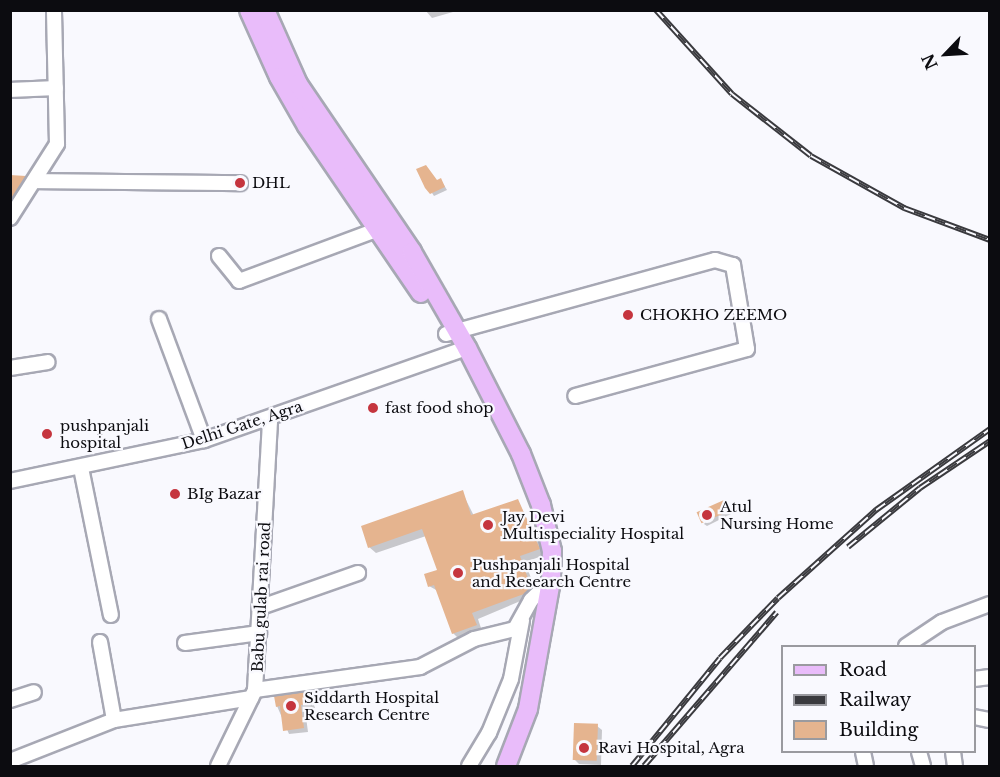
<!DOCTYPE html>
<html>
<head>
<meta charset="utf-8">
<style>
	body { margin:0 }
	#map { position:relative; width:1000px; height:777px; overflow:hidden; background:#f9f9fe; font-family:"Libre Baskerville",serif }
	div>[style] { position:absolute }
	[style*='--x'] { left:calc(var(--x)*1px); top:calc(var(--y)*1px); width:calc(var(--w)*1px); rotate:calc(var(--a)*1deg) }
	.shadow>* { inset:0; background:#0003 }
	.building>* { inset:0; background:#e5b48f; transform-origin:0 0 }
	.roads { filter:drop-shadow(2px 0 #a7a8b4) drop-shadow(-2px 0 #a7a8b4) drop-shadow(0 2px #a7a8b4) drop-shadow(0 -2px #a7a8b4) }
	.minor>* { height:14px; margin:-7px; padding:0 7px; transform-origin:7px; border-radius:7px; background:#fff }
	.major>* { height:18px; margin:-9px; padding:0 9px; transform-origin:9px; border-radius:9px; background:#e9bcfa }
	.rail>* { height:6px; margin-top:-3px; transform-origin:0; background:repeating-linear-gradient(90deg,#f9f9fe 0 11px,#3a3a3e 0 22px); box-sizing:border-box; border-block:2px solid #3a3a3e }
	.dots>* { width:16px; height:16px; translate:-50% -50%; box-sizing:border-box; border:3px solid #f9f9fe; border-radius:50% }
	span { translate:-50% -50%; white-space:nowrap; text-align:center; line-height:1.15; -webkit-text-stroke:4.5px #f9f9fe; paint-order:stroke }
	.poi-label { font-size:15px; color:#0c0c10 }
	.left { translate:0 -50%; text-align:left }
	.street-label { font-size:15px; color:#0c0c10 }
	.frame { position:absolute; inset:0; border:12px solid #0c0c10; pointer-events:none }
	.legend { position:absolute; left:781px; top:645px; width:195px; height:108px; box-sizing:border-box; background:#f9f9fe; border:2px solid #9a9a9f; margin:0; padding:8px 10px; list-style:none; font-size:18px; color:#0c0c10 }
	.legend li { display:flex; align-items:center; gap:12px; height:30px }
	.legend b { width:30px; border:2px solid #9a9a9f }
	.north { position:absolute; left:916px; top:24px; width:60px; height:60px; -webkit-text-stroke:4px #f9f9fe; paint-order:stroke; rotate:245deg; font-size:16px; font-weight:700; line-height:24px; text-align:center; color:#0c0c10 }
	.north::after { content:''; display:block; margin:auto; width:21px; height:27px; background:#0c0c10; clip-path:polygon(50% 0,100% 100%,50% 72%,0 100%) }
</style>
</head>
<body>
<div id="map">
	<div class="shadow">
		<i style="clip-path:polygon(425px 10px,460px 10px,432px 18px)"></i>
		<i style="clip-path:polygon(10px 176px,30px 181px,15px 204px,10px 204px)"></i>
		<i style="clip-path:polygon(441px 180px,447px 190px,434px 196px,432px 193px)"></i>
		<i style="clip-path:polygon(462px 492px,474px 516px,518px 501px,545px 555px,525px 562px,537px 594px,478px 619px,482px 631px,459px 639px,453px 633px,438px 591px,429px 586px,438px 571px,426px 536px,376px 553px,369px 547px)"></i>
		<i style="clip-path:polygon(723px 502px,731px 514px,707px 526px,704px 524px)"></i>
		<i style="clip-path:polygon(310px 693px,315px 708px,305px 709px,308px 732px,289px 734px,277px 706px)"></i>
		<i style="clip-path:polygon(597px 726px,602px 730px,601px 765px,579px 764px,574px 759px)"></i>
	</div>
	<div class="building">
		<i style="clip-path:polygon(426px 165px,437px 180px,441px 178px,445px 187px,430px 194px,425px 188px,416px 169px)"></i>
		<i style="clip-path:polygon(10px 175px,26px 176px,11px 200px,10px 200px)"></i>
		<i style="clip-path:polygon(463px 490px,471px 515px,518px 499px,540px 549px,520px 556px,531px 587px,524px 594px,472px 613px,477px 625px,452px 634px,434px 585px,428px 587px,424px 574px,437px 570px,422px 529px,368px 548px,361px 526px)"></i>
		<i style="left:724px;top:500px;width:12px;height:30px;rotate:66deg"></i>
		<i style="clip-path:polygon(310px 691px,312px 703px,301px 705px,304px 728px,283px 731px,280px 706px,276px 707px,274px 696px)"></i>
		<i style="left:574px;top:723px;width:24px;height:37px;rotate:2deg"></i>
	</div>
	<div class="roads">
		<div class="minor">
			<i style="--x:10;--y:90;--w:46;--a:-2.5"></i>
			<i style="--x:34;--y:181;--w:206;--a:0.6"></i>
			<i style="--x:10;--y:218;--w:88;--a:-57.6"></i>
			<i style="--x:57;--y:144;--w:134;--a:-91.3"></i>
			<i style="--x:219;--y:256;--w:32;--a:51"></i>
			<i style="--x:239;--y:281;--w:155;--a:-20.4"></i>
			<i style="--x:159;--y:319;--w:129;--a:69.6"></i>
			<i style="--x:446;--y:334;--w:279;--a:-15.4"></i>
			<i style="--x:715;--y:260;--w:19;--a:16"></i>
			<i style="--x:733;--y:265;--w:85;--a:80.5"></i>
			<i style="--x:747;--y:349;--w:178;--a:164.7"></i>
			<i style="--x:10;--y:368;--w:38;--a:-9"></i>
			<i style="--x:81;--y:468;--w:150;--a:78.5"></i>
			<i style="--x:10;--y:481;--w:198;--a:-11.9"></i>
			<i style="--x:204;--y:440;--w:279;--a:-19.3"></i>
			<i style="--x:261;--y:607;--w:103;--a:-19.3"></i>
			<i style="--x:100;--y:642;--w:79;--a:79.8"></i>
			<i style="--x:185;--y:643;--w:75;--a:-7.7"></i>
			<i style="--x:906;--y:646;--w:43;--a:-33.7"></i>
			<i style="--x:942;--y:622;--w:51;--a:-20.6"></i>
			<i style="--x:974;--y:679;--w:16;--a:-7"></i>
			<i style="--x:255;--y:690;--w:167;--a:-7.9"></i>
			<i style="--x:420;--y:667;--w:61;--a:-27.4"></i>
			<i style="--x:474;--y:639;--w:42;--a:-13.7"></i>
			<i style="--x:515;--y:629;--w:33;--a:-61"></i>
			<i style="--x:531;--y:600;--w:28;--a:-44"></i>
			<i style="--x:10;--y:700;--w:25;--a:-18"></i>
			<i style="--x:974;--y:717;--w:16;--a:11"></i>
			<i style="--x:863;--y:752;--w:14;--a:78"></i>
			<i style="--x:919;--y:752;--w:15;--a:74"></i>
			<i style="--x:953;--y:752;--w:14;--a:82"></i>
			<i style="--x:10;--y:761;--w:112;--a:-21.5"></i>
			<i style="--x:114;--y:720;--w:139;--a:-9.1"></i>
			<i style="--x:218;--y:766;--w:85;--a:-64"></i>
			<i style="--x:255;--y:690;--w:272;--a:-86.8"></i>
			<i style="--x:469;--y:766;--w:39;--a:-59"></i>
			<i style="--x:489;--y:733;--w:58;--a:-67.8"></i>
			<i style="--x:511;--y:679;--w:59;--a:-79.3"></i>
		</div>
		<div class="major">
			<i style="--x:249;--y:10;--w:73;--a:65.9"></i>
			<i style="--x:279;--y:77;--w:56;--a:60.3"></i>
			<i style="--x:307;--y:126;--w:202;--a:55.7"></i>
			<i style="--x:265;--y:10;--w:81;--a:66"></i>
			<i style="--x:298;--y:84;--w:203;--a:55.8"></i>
			<i style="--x:412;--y:252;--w:111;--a:60.2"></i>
			<i style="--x:467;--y:348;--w:119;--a:63"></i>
			<i style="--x:521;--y:454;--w:55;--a:68.6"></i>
			<i style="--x:541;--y:505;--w:47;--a:76.6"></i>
			<i style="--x:552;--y:551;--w:30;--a:92"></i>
			<i style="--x:551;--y:581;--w:130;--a:100.2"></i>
			<i style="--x:528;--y:709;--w:61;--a:111.1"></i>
		</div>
	</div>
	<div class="rail">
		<i style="--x:656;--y:10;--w:113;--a:47.9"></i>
		<i style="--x:732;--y:94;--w:100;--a:38.1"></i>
		<i style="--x:811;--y:156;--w:107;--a:29.2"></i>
		<i style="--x:904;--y:208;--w:92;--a:20.4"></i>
		<i style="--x:848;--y:547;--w:93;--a:-39.3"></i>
		<i style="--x:920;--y:488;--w:84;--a:-33.9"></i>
		<i style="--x:632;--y:766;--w:139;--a:-50.8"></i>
		<i style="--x:720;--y:658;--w:83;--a:-46"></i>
		<i style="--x:778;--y:598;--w:132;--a:-41.9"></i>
		<i style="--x:876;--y:510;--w:140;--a:-35.4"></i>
		<i style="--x:644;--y:766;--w:203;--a:-49.2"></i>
	</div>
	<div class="dots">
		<i style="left:240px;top:183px;background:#c5353e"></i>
		<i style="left:628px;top:315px;background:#c5353e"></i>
		<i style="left:373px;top:408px;background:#c5353e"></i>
		<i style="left:47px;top:434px;background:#c5353e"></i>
		<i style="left:175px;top:494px;background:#c5353e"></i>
		<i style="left:707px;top:515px;background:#c5353e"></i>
		<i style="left:488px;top:525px;background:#c5353e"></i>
		<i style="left:458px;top:573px;background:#c5353e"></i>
		<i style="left:291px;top:706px;background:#c5353e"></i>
		<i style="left:584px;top:748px;background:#c5353e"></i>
	</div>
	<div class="poi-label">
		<span class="left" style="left:252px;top:183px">DHL</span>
		<span class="left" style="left:640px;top:315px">CHOKHO ZEEMO</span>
		<span class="left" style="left:385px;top:408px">fast food shop</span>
		<span class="left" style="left:60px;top:434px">pushpanjali<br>hospital</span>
		<span class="left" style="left:187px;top:494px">BIg Bazar</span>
		<span class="left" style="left:720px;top:515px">Atul<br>Nursing Home</span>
		<span class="left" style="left:502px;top:525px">Jay Devi<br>Multispeciality Hospital</span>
		<span class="left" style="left:472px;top:573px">Pushpanjali Hospital<br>and Research Centre</span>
		<span class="left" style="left:304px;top:706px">Siddarth Hospital<br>Research Centre</span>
		<span class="left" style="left:598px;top:748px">Ravi Hospital, Agra</span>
	</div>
	<div class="street-label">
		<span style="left:242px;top:425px;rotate:-18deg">Delhi Gate, Agra</span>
		<span style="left:261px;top:597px;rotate:-87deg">Babu gulab rai road</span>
	</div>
	<div class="frame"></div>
	<ul class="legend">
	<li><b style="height:8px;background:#e9bcfa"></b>Road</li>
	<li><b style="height:8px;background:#3a3a3e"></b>Railway</li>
	<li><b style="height:16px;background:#e5b48f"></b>Building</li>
	</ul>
	<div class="north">N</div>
</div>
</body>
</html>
